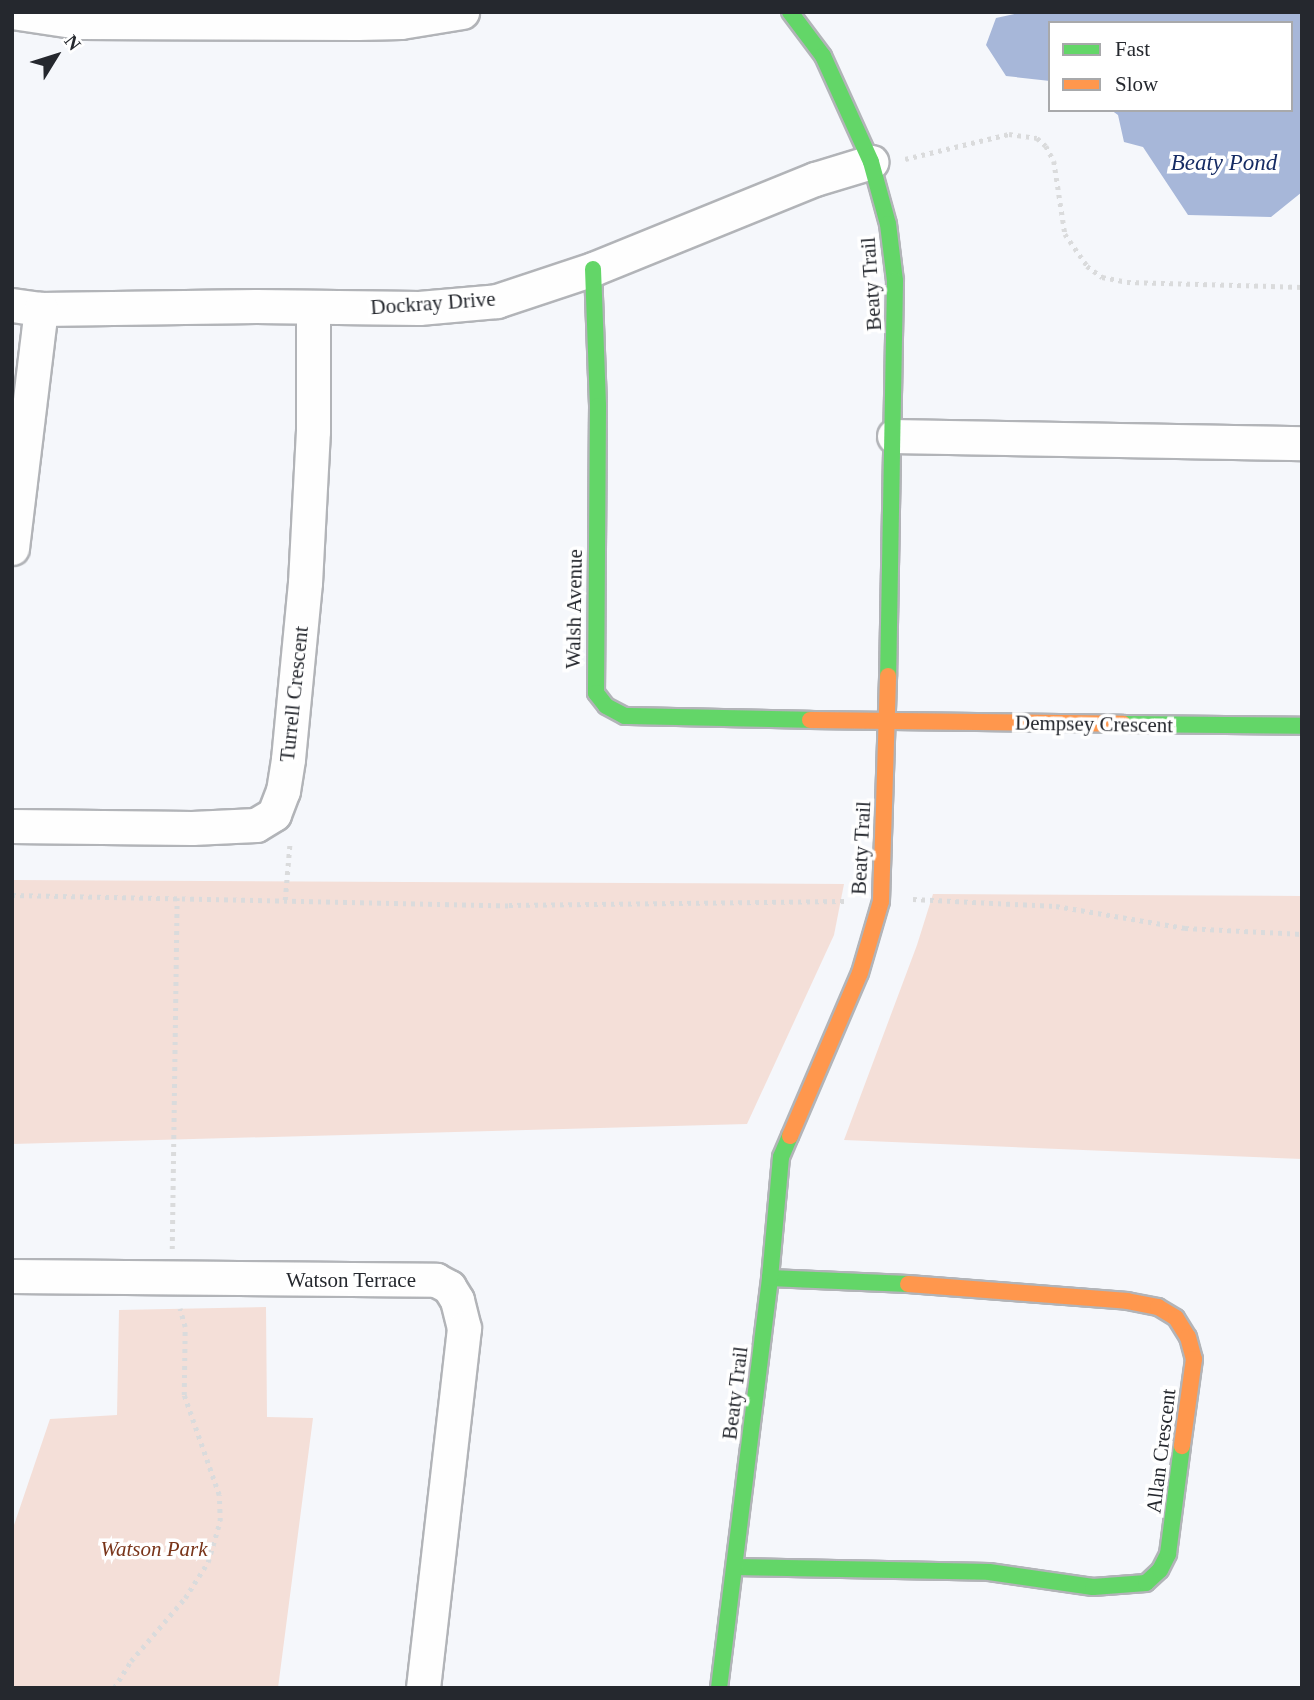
<!DOCTYPE html>
<html>
<head>
<meta charset="utf-8">
<style>
	body { margin:0 }
	#map { position:relative; width:1314px; height:1700px; overflow:hidden; background:#f5f7fb; font-family:"Times New Roman",serif }
	div>[style] { position:absolute }
	[style*='--x'] { left:calc(var(--x)*1px); top:calc(var(--y)*1px); width:calc(var(--w)*1px); rotate:calc(var(--a)*1deg) }
	.green>* { inset:0; background:#f4dfd8 }
	.water>* { inset:0; background:#a7b7d9 }
	.path>* { height:4.5px; margin-top:-2.25px; transform-origin:0; background:repeating-linear-gradient(90deg,#dadbdc 0 3.5px,transparent 0 8.5px) }
	.roads { filter:drop-shadow(2px 0 #b2b4b8) drop-shadow(-2px 0 #b2b4b8) drop-shadow(0 2px #b2b4b8) drop-shadow(0 -2px #b2b4b8) }
	.street>* { height:33px; margin:-16.5px; padding:0 16.5px; transform-origin:16.5px; border-radius:16.5px; background:#fefefe }
	.fast>* { height:16px; margin:-8px; padding:0 8px; transform-origin:8px; border-radius:8px; background:#63d668 }
	.slow>* { height:16px; margin:-8px; padding:0 8px; transform-origin:8px; border-radius:8px; background:#ff974d }
	span { translate:-50% -50%; white-space:nowrap; text-align:center; line-height:1.15; -webkit-text-stroke:7px #fff; paint-order:stroke }
	.street-label { font-size:21px; color:#25282e }
	.park-label { font-size:21px; color:#79351a; font-style:italic }
	.water-label { font-size:23px; color:#162c64; font-style:italic }
	.frame { position:absolute; inset:0; border:14px solid #25282e; pointer-events:none }
	.legend { position:absolute; left:1048px; top:21px; width:245px; height:91px; box-sizing:border-box; background:#fff; border:2px solid #a8a9ab; margin:0; padding:9px 12px; list-style:none; font-size:21px; color:#25282e }
	.legend li { display:flex; align-items:center; gap:14px; height:35px }
	.legend b { width:35px; border:2px solid #a8a9ab }
	.north { position:absolute; left:21px; top:21px; width:70px; height:70px; -webkit-text-stroke:5px #fff; paint-order:stroke; rotate:52deg; font-size:19px; font-weight:700; line-height:28px; text-align:center; color:#25282e }
	.north::after { content:''; display:block; margin:auto; width:24px; height:32px; background:#25282e; clip-path:polygon(50% 0,100% 100%,50% 72%,0 100%) }
</style>
</head>
<body>
<div id="map">
	<div class="green">
		<i style="clip-path:polygon(12px 880px,844px 884px,834px 935px,747px 1124px,12px 1144px)"></i>
		<i style="clip-path:polygon(933px 894px,1302px 896px,1302px 1159px,844px 1140px,917px 945px)"></i>
		<i style="clip-path:polygon(266px 1307px,267px 1417px,313px 1418px,278px 1688px,12px 1688px,12px 1531px,50px 1419px,117px 1415px,119px 1310px)"></i>
	</div>
	<div class="water">
		<i style="clip-path:polygon(1024px 12px,1302px 12px,1302px 192px,1271px 217px,1188px 215px,1143px 147px,1124px 142px,1118px 115px,1111px 110px,1291px 110px,1291px 23px,1050px 23px,1050px 81px,1006px 76px,986px 45px,996px 18px)"></i>
	</div>
	<div class="path">
		<i style="--x:905;--y:159;--w:107;--a:-13.5"></i>
		<i style="--x:1009;--y:134;--w:28;--a:8"></i>
		<i style="--x:1037;--y:138;--w:12;--a:42"></i>
		<i style="--x:1046;--y:146;--w:17;--a:62"></i>
		<i style="--x:1054;--y:161;--w:74;--a:81.4"></i>
		<i style="--x:1065;--y:234;--w:39;--a:55"></i>
		<i style="--x:1087;--y:266;--w:19;--a:36"></i>
		<i style="--x:1102;--y:277;--w:25;--a:11"></i>
		<i style="--x:1127;--y:282;--w:175;--a:1.6"></i>
		<i style="--x:12;--y:895;--w:497;--a:1.2"></i>
		<i style="--x:509;--y:905;--w:336;--a:-0.7"></i>
		<i style="--x:913;--y:899;--w:143;--a:2.8"></i>
		<i style="--x:1056;--y:906;--w:131;--a:9.7"></i>
		<i style="--x:1185;--y:928;--w:117;--a:2.9"></i>
		<i style="--x:285;--y:900;--w:59;--a:-85.2"></i>
		<i style="--x:172;--y:1249;--w:351;--a:-89.2"></i>
		<i style="--x:114;--y:1688;--w:32;--a:-58"></i>
		<i style="--x:131;--y:1661;--w:83;--a:-49.4"></i>
		<i style="--x:185;--y:1598;--w:43;--a:-57.4"></i>
		<i style="--x:208;--y:1562;--w:43;--a:-73.7"></i>
		<i style="--x:220;--y:1521;--w:26;--a:-92"></i>
		<i style="--x:219;--y:1495;--w:106;--a:-109.3"></i>
		<i style="--x:184;--y:1395;--w:68;--a:-89.2"></i>
		<i style="--x:185;--y:1327;--w:19;--a:-106"></i>
	</div>
	<div class="roads">
		<div class="street">
			<i style="--x:12;--y:12;--w:69;--a:8.4"></i>
			<i style="--x:80;--y:22;--w:277;--a:0.2"></i>
			<i style="--x:357;--y:23;--w:44;--a:-1.3"></i>
			<i style="--x:401;--y:22;--w:62;--a:-9.3"></i>
			<i style="--x:12;--y:305;--w:29;--a:8"></i>
			<i style="--x:41;--y:309;--w:215;--a:-0.8"></i>
			<i style="--x:256;--y:306;--w:163;--a:0.7"></i>
			<i style="--x:419;--y:308;--w:78;--a:-5.1"></i>
			<i style="--x:497;--y:301;--w:101;--a:-18.4"></i>
			<i style="--x:593;--y:269;--w:240;--a:-22.1"></i>
			<i style="--x:815;--y:179;--w:59;--a:-16.9"></i>
			<i style="--x:894;--y:436;--w:408;--a:1"></i>
			<i style="--x:12;--y:548;--w:241;--a:-83.1"></i>
			<i style="--x:12;--y:826;--w:180;--a:0.6"></i>
			<i style="--x:192;--y:828;--w:64;--a:-2.7"></i>
			<i style="--x:256;--y:825;--w:21;--a:-31"></i>
			<i style="--x:274;--y:814;--w:25;--a:-69"></i>
			<i style="--x:283;--y:791;--w:32;--a:-81"></i>
			<i style="--x:288;--y:759;--w:177;--a:-84.5"></i>
			<i style="--x:305;--y:583;--w:152;--a:-87"></i>
			<i style="--x:313;--y:431;--w:123;--a:-90"></i>
			<i style="--x:12;--y:1276;--w:424;--a:0.5"></i>
			<i style="--x:436;--y:1280;--w:15;--a:28"></i>
			<i style="--x:449;--y:1287;--w:15;--a:58"></i>
			<i style="--x:457;--y:1300;--w:29;--a:76"></i>
			<i style="--x:464;--y:1328;--w:362;--a:96.5"></i>
		</div>
		<div class="fast">
			<i style="--x:790;--y:12;--w:55;--a:53.1"></i>
			<i style="--x:823;--y:56;--w:116;--a:65.6"></i>
			<i style="--x:871;--y:162;--w:64;--a:74.7"></i>
			<i style="--x:888;--y:224;--w:57;--a:83"></i>
			<i style="--x:895;--y:281;--w:395;--a:91"></i>
			<i style="--x:593;--y:269;--w:137;--a:87.9"></i>
			<i style="--x:598;--y:406;--w:287;--a:90.4"></i>
			<i style="--x:596;--y:693;--w:16;--a:52"></i>
			<i style="--x:606;--y:706;--w:21;--a:28"></i>
			<i style="--x:625;--y:716;--w:185;--a:1.2"></i>
			<i style="--x:1123;--y:724;--w:179;--a:0.6"></i>
			<i style="--x:770;--y:1278;--w:138;--a:2.5"></i>
			<i style="--x:735;--y:1567;--w:254;--a:1.1"></i>
			<i style="--x:989;--y:1572;--w:105;--a:8.2"></i>
			<i style="--x:1093;--y:1587;--w:53;--a:-4.3"></i>
			<i style="--x:1146;--y:1583;--w:19;--a:-43"></i>
			<i style="--x:1160;--y:1570;--w:18;--a:-63"></i>
			<i style="--x:1168;--y:1554;--w:109;--a:-82.6"></i>
			<i style="--x:719;--y:1688;--w:413;--a:-82.9"></i>
			<i style="--x:770;--y:1278;--w:121;--a:-84.8"></i>
			<i style="--x:781;--y:1157;--w:23;--a:-67"></i>
		</div>
		<div class="slow">
			<i style="--x:810;--y:720;--w:313;--a:0.7"></i>
			<i style="--x:790;--y:1136;--w:177;--a:-66.8"></i>
			<i style="--x:860;--y:973;--w:75;--a:-73.7"></i>
			<i style="--x:881;--y:901;--w:225;--a:-88.2"></i>
			<i style="--x:908;--y:1284;--w:220;--a:4.4"></i>
			<i style="--x:1127;--y:1301;--w:32;--a:11"></i>
			<i style="--x:1158;--y:1307;--w:21;--a:31"></i>
			<i style="--x:1176;--y:1318;--w:22;--a:58"></i>
			<i style="--x:1188;--y:1337;--w:23;--a:75"></i>
			<i style="--x:1194;--y:1359;--w:88;--a:97.9"></i>
		</div>
	</div>
	<div class="street-label">
		<span style="left:871px;top:284px;rotate:-94deg">Beaty Trail</span>
		<span style="left:433px;top:303px;rotate:-4deg">Dockray Drive</span>
		<span style="left:574px;top:609px;rotate:-89deg">Walsh Avenue</span>
		<span style="left:294px;top:694px;rotate:-84deg">Turrell Crescent</span>
		<span style="left:1094px;top:724px;rotate:1deg">Dempsey Crescent</span>
		<span style="left:861px;top:848px;rotate:-87deg">Beaty Trail</span>
		<span style="left:351px;top:1280px">Watson Terrace</span>
		<span style="left:735px;top:1393px;rotate:-83deg">Beaty Trail</span>
		<span style="left:1161px;top:1451px;rotate:-83deg">Allan Crescent</span>
	</div>
	<div class="park-label">
		<span style="left:154px;top:1549px">Watson Park</span>
	</div>
	<div class="water-label">
		<span style="left:1224px;top:163px">Beaty Pond</span>
	</div>
	<div class="frame"></div>
	<ul class="legend">
	<li><b style="height:9px;background:#63d668"></b>Fast</li>
	<li><b style="height:9px;background:#ff974d"></b>Slow</li>
	</ul>
	<div class="north">N</div>
</div>
</body>
</html>
